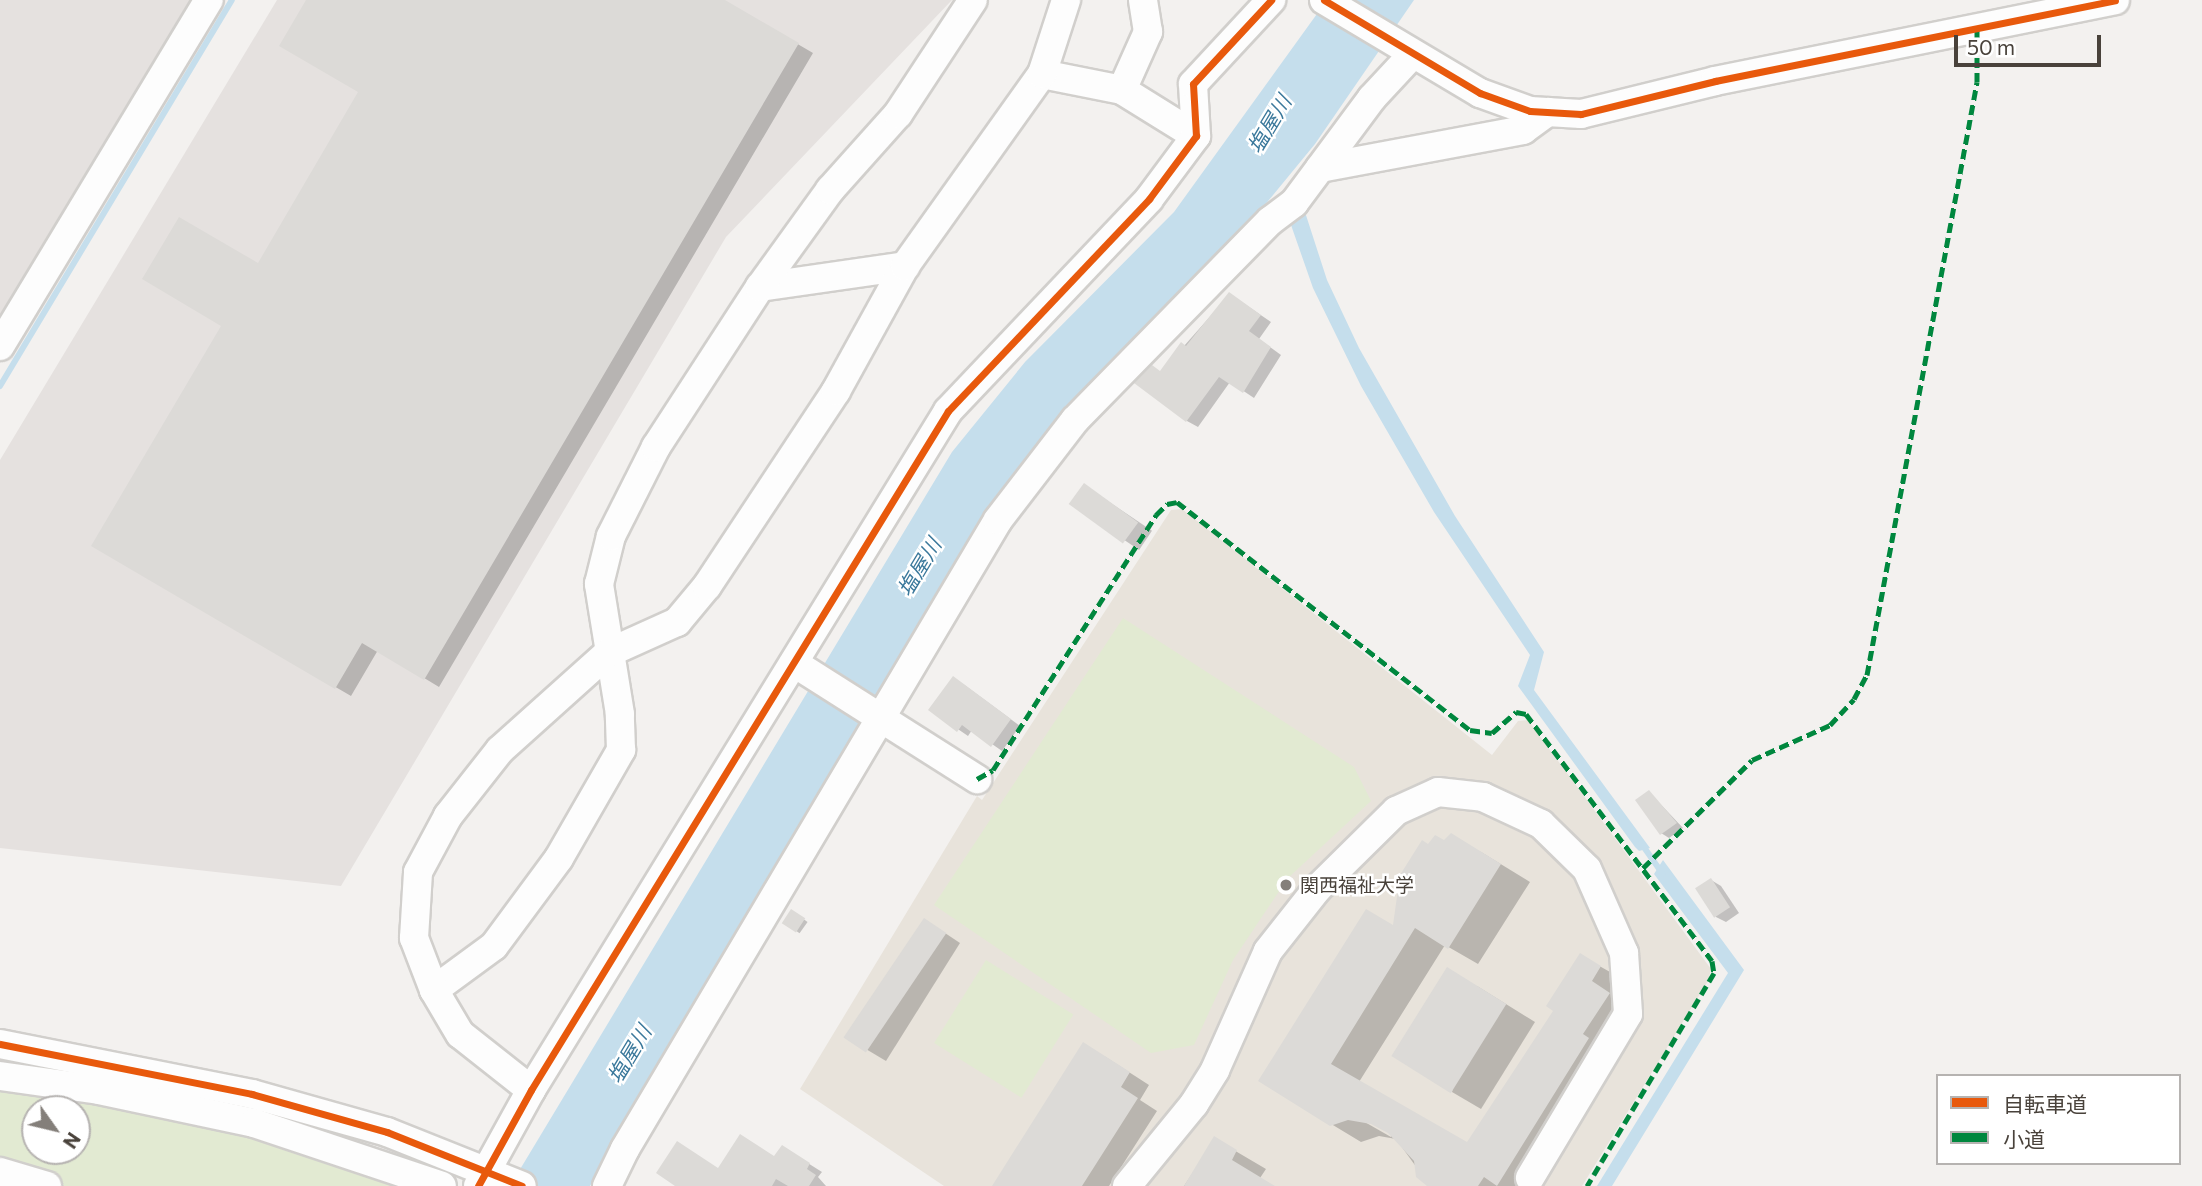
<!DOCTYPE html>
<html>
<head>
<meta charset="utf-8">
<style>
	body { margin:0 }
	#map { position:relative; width:2202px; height:1186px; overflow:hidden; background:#f3f1ef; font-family:Commissioner,"Noto Sans JP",sans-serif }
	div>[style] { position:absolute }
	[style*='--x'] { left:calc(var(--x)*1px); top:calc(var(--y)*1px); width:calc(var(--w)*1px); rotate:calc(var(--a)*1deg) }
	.industrial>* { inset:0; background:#e5e1df }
	.education>* { inset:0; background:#e8e3db }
	.green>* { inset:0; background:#e2ead2; transform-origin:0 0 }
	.water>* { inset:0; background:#c5deec }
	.shadow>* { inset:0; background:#0003; transform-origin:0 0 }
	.stream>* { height:6px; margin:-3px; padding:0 3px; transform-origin:3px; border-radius:3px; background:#c5deec }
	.building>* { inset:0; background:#dcdad7; transform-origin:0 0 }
	.roads { filter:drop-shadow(2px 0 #d1cfcc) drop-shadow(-2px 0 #d1cfcc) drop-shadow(0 2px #d1cfcc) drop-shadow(0 -2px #d1cfcc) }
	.minor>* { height:28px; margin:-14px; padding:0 14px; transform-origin:14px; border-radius:14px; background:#fdfdfd }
	.quiet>* { height:5px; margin-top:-2.5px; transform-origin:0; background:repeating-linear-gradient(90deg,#00873e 0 10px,transparent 0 15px) }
	.cycleway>* { height:7px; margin:-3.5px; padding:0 3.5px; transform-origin:3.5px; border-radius:3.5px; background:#e8590c }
	.dots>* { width:19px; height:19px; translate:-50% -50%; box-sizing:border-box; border:4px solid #fff; border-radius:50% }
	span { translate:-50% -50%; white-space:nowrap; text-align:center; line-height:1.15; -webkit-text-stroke:5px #fff; paint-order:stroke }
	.poi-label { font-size:19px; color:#49423b }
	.left { translate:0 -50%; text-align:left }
	.water-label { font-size:21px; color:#3a789b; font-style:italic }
	.legend { position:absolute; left:1936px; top:1074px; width:245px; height:91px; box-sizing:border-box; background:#fff; border:2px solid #b6b3b1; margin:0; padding:9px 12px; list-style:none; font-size:21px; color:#49423b }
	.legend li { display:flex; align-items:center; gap:14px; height:35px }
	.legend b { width:35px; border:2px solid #b6b3b1 }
	.north { position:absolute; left:21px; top:1095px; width:70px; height:70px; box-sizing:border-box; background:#fff; border:2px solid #b6b3b1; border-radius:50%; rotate:124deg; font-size:19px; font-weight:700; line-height:28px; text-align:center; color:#49423b }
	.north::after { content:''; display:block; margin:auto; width:24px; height:32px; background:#847f7a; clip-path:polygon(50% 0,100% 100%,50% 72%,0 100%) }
	.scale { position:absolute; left:1954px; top:35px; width:147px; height:32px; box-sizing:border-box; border:4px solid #49423b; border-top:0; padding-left:9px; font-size:21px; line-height:24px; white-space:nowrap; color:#49423b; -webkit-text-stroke:5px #fff; paint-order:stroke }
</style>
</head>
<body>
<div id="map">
	<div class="industrial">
		<i style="clip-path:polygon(0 0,220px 0,0 358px)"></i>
		<i style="clip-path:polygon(277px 0,952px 0,726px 237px,341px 886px,0 848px,0 460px)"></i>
	</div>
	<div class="education">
		<i style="clip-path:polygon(1182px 509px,1492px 755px,1518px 721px,1528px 720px,1711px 969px,1708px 981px,1582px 1186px,944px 1186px,800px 1089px,977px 796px,982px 800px,1171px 510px)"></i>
	</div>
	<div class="green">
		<i style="clip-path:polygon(1123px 618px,1354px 767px,1371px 801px,1288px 878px,1233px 960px,1194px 1045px,1151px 1053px,934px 905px)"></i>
		<i style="left:986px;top:960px;width:103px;height:98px;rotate:32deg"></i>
		<i style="clip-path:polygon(evenodd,0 1081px,177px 1107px,440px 1186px,0 1186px,0 1081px,35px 1109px,77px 1109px,77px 1151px,35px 1151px,35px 1109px)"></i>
	</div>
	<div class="water">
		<i style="clip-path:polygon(1327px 0,1414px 0,1315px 144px,1264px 206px,1064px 413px,979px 529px,737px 929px,590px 1186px,510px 1186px,952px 452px,1025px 362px,1174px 212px)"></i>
		<i style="clip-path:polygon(1304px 209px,1327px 280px,1359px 348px,1455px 516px,1544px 652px,1534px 690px,1650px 848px,1639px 851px,1635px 847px,1518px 686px,1530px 655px,1434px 512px,1361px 386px,1313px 288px,1291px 225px)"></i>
		<i style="clip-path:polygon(1663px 860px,1744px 970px,1612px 1186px,1597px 1186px,1728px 973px,1654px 874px)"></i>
	</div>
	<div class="shadow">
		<i style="clip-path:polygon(308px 0,722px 0,813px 53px,439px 687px,378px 650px,351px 696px,94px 546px,361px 92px)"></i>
		<i style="clip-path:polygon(1230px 294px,1271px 322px,1259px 339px,1281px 355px,1254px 398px,1230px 382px,1198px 427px,1187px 421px,1161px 372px)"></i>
		<i style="left:1084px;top:485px;width:82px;height:23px;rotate:34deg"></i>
		<i style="clip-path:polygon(963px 684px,1020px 726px,1002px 751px,972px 730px,968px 736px,930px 710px)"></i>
		<i style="clip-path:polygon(1649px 792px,1683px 828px,1669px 838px,1661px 833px)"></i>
		<i style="clip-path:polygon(evenodd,1444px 842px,1481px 852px,1530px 882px,1478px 964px,1445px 945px,1359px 1082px,1468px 1144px,1556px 1010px,1580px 955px,1610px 972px,1629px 985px,1537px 1186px,1430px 1186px,1396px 1139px,1379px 1136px,1361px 1142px,1260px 1081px,1395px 927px,1429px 846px,1444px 842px,1364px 1118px,1391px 1133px,1391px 1137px,1363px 1121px,1364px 1118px)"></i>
		<i style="clip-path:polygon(1711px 880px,1721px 886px,1739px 913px,1726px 922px,1716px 917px)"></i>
		<i style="left:792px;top:911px;width:19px;height:14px;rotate:35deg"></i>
		<i style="clip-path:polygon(939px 929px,960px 943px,886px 1061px,849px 1039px)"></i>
		<i style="clip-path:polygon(1477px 986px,1535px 1022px,1481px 1109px,1452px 1092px)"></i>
		<i style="clip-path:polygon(1104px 1056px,1149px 1085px,1140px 1100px,1157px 1111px,1109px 1186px,998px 1186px)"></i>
		<i style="clip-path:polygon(1215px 1139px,1266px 1169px,1260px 1178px,1273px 1186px,1184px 1186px)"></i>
		<i style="clip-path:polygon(795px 1155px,822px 1172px,818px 1177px,826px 1186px,678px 1186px,719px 1169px)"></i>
	</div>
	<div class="stream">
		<i style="--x:0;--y:386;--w:450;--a:-59"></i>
		<i style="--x:1641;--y:843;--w:38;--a:55"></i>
	</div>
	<div class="building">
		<i style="clip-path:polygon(306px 0,725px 0,799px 43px,424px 680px,362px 643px,335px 689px,91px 546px,221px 326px,142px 279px,179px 217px,258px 263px,358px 92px,279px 46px)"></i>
		<i style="clip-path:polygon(1229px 292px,1261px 315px,1249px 331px,1271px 347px,1243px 393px,1219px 377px,1186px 422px,1134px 383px,1152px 365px,1160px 371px,1181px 342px,1186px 346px)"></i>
		<i style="left:1084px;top:483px;width:67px;height:26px;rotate:36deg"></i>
		<i style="clip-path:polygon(953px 676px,1011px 719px,991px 747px,962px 725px,957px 732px,928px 710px)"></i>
		<i style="clip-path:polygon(1649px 790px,1677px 823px,1660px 835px,1635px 800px)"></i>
		<i style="clip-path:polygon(1451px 833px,1501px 864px,1448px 949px,1415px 928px,1331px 1064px,1467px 1142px,1553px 1011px,1546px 1006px,1580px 953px,1601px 966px,1592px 981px,1610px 993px,1583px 1034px,1589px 1038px,1497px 1186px,1484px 1177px,1478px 1186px,1427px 1186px,1416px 1177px,1414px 1161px,1388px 1133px,1371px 1124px,1348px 1120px,1330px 1126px,1258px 1081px,1366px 909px,1393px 925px,1400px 875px,1422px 840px,1428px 844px,1435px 835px,1444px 840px)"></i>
		<i style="left:1711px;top:878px;width:35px;height:19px;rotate:57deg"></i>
		<i style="left:791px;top:909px;width:17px;height:17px;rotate:33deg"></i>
		<i style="left:924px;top:918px;width:27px;height:144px;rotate:34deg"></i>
		<i style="left:1447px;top:967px;width:70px;height:105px;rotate:32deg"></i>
		<i style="clip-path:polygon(1083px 1042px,1130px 1072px,1121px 1087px,1138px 1098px,1082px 1186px,992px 1186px)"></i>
		<i style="clip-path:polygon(740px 1134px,774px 1156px,782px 1145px,810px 1163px,807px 1169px,816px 1175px,809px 1186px,788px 1186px,776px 1179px,772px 1186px,675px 1186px,656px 1173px,677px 1141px,718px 1168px)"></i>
		<i style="clip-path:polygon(1214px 1136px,1237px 1150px,1232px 1160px,1275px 1186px,1184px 1186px)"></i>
	</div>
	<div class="roads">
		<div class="minor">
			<i style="--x:1324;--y:0;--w:182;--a:30.8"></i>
			<i style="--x:1480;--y:93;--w:53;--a:19.8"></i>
			<i style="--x:1530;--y:111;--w:51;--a:3.4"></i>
			<i style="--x:1581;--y:114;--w:138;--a:-13.8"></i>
			<i style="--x:1715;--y:81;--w:408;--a:-11.4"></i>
			<i style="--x:1042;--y:74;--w:82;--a:11.3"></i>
			<i style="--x:1122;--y:90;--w:87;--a:31.9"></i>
			<i style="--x:1122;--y:90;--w:64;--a:-65.9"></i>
			<i style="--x:1148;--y:32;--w:32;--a:-99"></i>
			<i style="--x:1320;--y:168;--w:207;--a:-10.6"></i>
			<i style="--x:1523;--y:130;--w:31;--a:-36"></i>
			<i style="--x:760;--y:287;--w:147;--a:-8.2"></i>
			<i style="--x:0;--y:346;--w:404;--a:-58.9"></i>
			<i style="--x:794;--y:663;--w:217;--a:32.4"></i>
			<i style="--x:434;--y:990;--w:74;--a:-36.3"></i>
			<i style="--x:494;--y:946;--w:109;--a:-53.5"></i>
			<i style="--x:559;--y:858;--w:125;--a:-60.1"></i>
			<i style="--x:621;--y:750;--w:36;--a:-92"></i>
			<i style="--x:620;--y:714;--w:132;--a:-99.2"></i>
			<i style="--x:599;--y:584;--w:49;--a:-76"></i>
			<i style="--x:611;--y:536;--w:100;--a:-63.2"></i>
			<i style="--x:656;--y:447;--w:191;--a:-57"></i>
			<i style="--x:760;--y:287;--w:120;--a:-54.2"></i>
			<i style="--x:830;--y:190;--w:102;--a:-48.2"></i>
			<i style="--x:898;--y:114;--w:136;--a:-56.7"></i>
			<i style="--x:0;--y:1044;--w:257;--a:11.2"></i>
			<i style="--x:252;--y:1094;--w:140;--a:15.7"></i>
			<i style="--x:387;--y:1132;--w:145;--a:21.8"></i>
			<i style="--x:0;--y:1076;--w:100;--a:8"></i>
			<i style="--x:99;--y:1090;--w:158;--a:12"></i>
			<i style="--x:254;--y:1123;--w:198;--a:18.5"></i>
			<i style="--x:531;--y:1090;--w:90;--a:-141.7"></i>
			<i style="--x:460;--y:1034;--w:51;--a:-120.6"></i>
			<i style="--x:434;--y:990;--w:56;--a:-111"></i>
			<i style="--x:414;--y:938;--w:66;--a:-86.5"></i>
			<i style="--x:418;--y:872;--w:64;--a:-61.8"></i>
			<i style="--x:448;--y:816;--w:84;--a:-51.8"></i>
			<i style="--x:500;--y:750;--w:145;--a:-41.9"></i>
			<i style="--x:608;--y:653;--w:76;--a:-24.2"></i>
			<i style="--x:677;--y:622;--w:47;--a:-50.2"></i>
			<i style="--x:707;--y:586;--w:234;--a:-56.5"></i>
			<i style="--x:836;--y:391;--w:143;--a:-61.1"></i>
			<i style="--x:905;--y:266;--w:236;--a:-54.5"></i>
			<i style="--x:1042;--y:74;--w:78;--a:-72"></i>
			<i style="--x:0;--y:1172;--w:49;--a:16.6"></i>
			<i style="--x:478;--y:1186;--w:110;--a:-61.1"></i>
			<i style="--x:531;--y:1090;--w:797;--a:-58.44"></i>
			<i style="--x:948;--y:411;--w:292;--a:-46.5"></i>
			<i style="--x:1149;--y:199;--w:79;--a:-53.3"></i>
			<i style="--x:1196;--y:136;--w:52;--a:-93.3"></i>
			<i style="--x:1193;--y:84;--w:115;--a:-47.1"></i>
			<i style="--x:607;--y:1186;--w:41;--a:-64.1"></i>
			<i style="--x:625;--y:1149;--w:731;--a:-59.33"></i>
			<i style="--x:998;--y:520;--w:126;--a:-52.4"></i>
			<i style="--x:1075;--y:420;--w:279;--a:-45.6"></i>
			<i style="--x:1270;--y:221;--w:30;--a:-37"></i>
			<i style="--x:1294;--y:203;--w:131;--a:-53.4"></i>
			<i style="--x:1372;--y:98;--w:59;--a:-47.1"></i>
			<i style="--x:1127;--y:1186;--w:106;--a:-50.7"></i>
			<i style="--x:1194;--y:1104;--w:40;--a:-58"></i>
			<i style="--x:1215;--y:1070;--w:130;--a:-66"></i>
			<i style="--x:1268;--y:951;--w:79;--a:-51.7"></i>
			<i style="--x:1317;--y:889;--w:111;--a:-44.6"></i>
			<i style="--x:1396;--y:811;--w:46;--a:-24.3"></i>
			<i style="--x:1438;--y:792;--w:45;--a:6.3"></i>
			<i style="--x:1483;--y:797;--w:64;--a:25"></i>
			<i style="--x:1541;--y:824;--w:64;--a:44.4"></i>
			<i style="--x:1587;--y:869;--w:92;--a:66.2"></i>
			<i style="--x:1624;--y:953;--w:61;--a:86.2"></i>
			<i style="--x:1628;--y:1014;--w:191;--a:120.9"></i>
		</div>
	</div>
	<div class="quiet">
		<i style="--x:977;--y:779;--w:18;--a:-29"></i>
		<i style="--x:993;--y:770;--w:303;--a:-57.4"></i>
		<i style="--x:1156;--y:515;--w:16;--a:-45"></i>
		<i style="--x:1167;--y:504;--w:10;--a:-11"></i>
		<i style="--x:1177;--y:502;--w:371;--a:37.9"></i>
		<i style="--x:1470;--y:730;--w:22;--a:8"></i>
		<i style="--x:1492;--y:733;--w:32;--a:-41"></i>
		<i style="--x:1516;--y:712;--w:10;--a:11"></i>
		<i style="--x:1526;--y:714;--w:309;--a:53"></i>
		<i style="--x:1712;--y:961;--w:12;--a:81"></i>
		<i style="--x:1714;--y:973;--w:248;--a:120.8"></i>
		<i style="--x:1643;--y:868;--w:153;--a:-44.7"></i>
		<i style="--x:1752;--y:760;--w:85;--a:-24.2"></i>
		<i style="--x:1830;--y:725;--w:35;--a:-47"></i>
		<i style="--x:1854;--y:699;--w:27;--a:-62"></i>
		<i style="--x:1867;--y:675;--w:603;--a:-79.49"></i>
		<i style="--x:1977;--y:82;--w:54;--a:-90"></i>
	</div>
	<div class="cycleway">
		<i style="--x:1324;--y:0;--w:182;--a:30.8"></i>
		<i style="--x:1480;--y:93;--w:53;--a:19.8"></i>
		<i style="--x:1530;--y:111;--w:51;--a:3.4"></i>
		<i style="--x:1581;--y:114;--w:138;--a:-13.8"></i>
		<i style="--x:1715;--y:81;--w:408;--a:-11.4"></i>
		<i style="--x:0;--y:1044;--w:257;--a:11.2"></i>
		<i style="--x:252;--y:1094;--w:140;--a:15.7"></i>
		<i style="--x:387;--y:1132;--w:145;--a:21.8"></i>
		<i style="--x:478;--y:1186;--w:110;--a:-61.1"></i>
		<i style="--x:531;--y:1090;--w:797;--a:-58.44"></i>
		<i style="--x:948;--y:411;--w:292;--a:-46.5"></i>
		<i style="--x:1149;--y:199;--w:79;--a:-53.3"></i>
		<i style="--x:1196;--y:136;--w:52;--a:-93.3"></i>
		<i style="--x:1193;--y:84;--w:115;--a:-47.1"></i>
	</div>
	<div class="dots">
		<i style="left:1286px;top:885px;background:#847f7a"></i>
	</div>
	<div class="poi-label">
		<span class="left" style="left:1300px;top:885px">関西福祉大学</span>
	</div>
	<div class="water-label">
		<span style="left:1269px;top:124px;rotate:-59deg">塩屋川</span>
		<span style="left:919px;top:567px;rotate:-59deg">塩屋川</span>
		<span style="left:629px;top:1054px;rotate:-59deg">塩屋川</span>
	</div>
	<ul class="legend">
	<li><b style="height:9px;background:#e8590c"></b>自転車道</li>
	<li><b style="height:9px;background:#00873e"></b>小道</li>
	</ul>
	<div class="north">N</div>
	<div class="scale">50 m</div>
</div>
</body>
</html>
